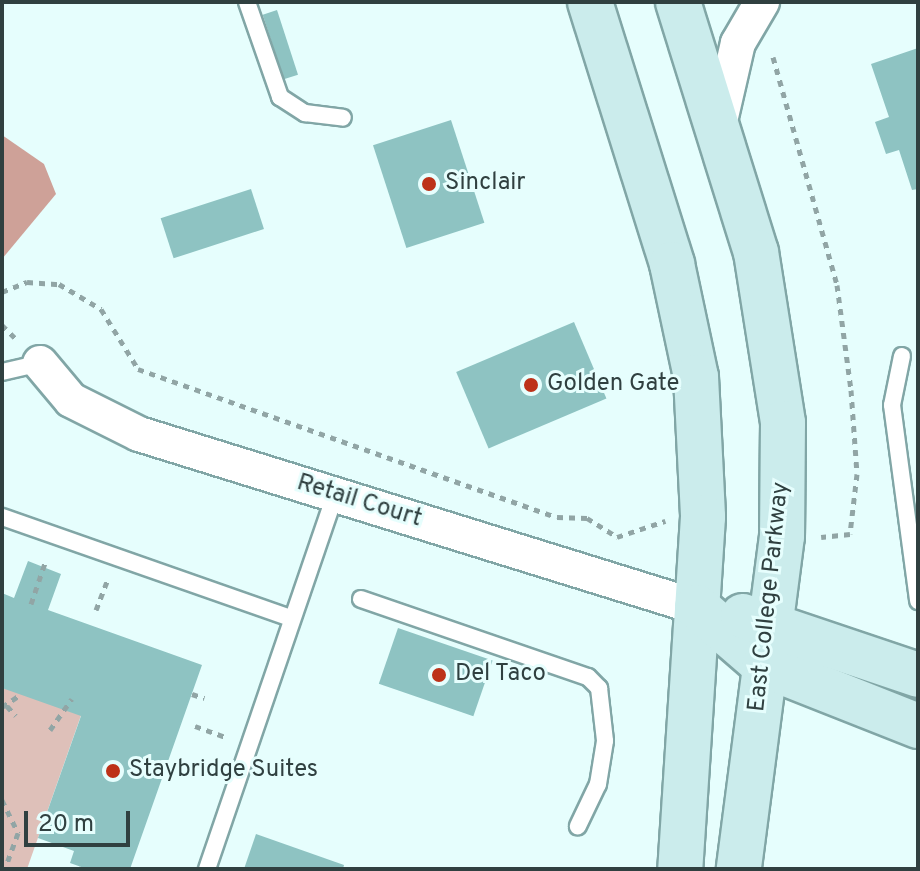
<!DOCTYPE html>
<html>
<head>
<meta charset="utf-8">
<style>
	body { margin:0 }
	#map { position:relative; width:920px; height:871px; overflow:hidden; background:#e6fefd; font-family:Overpass,sans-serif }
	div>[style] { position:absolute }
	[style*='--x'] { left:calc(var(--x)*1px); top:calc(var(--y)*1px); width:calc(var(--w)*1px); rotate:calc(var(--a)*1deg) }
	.green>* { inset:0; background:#dec0b9 }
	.water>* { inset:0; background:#cea198 }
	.building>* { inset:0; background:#8ec3c2; transform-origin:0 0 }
	.path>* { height:5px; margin-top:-2.5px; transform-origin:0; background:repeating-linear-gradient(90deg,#91a5a5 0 6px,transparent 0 12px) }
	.roads { filter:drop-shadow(2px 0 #81a6a6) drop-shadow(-2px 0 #81a6a6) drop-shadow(0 2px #81a6a6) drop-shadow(0 -2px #81a6a6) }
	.lane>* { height:16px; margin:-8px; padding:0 8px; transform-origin:8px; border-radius:8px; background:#fff }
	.street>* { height:34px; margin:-17px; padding:0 17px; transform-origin:17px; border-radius:17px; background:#fff }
	.secondary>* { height:44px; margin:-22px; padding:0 22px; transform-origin:22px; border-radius:22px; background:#cbecec }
	.dots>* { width:22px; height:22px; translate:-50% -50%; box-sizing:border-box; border:4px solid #e6fefd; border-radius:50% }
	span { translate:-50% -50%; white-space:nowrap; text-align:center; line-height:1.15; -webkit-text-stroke:6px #e6fefd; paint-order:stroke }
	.poi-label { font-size:24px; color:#304040 }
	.left { translate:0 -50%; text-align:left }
	.street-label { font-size:24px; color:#304040 }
	.frame { position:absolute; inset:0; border:4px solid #304040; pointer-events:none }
	.scale { position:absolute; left:24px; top:811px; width:106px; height:36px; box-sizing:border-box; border:4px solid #304040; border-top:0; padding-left:10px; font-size:24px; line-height:28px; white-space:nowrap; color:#304040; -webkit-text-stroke:6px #e6fefd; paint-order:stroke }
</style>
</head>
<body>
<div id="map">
	<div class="green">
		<i style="clip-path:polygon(2px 688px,85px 704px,27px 869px,2px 869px)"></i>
	</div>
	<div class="water">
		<i style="clip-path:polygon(2px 135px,44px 164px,56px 194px,2px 259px)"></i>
	</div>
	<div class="building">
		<i style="left:277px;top:10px;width:68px;height:15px;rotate:72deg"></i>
		<i style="clip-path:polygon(918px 48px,918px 189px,912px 190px,899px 150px,886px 154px,875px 122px,889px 117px,871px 64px)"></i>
		<i style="left:451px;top:120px;width:108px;height:82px;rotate:72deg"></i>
		<i style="left:251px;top:189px;width:42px;height:95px;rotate:72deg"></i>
		<i style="left:574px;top:322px;width:83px;height:128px;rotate:67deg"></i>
		<i style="clip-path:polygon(28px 561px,61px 574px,48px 610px,202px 665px,130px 869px,87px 869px,70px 863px,74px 851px,38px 838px,81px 716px,2px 688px,2px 593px,14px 598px)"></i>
		<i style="left:398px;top:628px;width:100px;height:59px;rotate:19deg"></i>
		<i style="clip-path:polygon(256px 834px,344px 865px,343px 869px,244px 869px)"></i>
	</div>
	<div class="path">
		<i style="--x:773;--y:57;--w:237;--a:74.3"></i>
		<i style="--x:837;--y:285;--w:106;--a:82.4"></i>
		<i style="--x:851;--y:390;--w:84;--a:85.9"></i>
		<i style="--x:857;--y:474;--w:60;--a:96.7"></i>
		<i style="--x:850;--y:534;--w:29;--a:174"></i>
		<i style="--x:2;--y:292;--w:27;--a:-22"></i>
		<i style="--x:27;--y:282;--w:32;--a:4"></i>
		<i style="--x:59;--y:284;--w:49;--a:30.8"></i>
		<i style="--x:101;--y:309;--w:70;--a:58.3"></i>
		<i style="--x:138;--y:369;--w:444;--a:19.5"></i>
		<i style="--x:557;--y:517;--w:30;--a:2"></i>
		<i style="--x:587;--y:518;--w:36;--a:32"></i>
		<i style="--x:617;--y:537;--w:51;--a:-18.4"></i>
		<i style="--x:2;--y:325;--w:21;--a:45"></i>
		<i style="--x:31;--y:604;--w:46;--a:-71.2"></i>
		<i style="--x:96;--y:610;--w:31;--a:-69"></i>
		<i style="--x:192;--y:694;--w:13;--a:18"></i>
		<i style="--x:7;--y:706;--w:13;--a:48"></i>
		<i style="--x:2;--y:707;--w:23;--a:-34"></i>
		<i style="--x:195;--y:726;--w:35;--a:20"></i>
		<i style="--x:50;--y:730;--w:38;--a:-55"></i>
		<i style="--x:2;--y:744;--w:2;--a:0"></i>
		<i style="--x:2;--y:800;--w:37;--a:64"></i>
		<i style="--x:18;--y:833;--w:38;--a:110"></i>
		<i style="--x:81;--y:869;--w:2;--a:-63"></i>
	</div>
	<div class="roads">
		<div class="lane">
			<i style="--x:247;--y:2;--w:101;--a:70.8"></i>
			<i style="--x:280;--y:97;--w:30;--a:33"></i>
			<i style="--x:305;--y:113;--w:38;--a:7"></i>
			<i style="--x:902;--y:356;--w:50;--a:101.5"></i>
			<i style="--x:892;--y:405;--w:198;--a:82.4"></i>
			<i style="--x:2;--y:372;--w:39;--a:-13"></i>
			<i style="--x:2;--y:517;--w:303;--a:19.3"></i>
			<i style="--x:361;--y:599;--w:240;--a:19"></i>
			<i style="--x:588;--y:677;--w:16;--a:45"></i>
			<i style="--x:599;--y:688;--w:53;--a:83.5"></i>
			<i style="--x:605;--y:741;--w:44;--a:99.2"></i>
			<i style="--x:598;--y:784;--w:47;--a:115.5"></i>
			<i style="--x:207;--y:869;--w:395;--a:-71.1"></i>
		</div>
		<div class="street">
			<i style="--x:718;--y:130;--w:89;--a:-77.1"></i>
			<i style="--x:738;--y:43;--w:48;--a:-59.7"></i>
			<i style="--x:40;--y:363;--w:48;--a:50"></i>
			<i style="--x:71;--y:400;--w:76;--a:26.6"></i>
			<i style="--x:139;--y:434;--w:584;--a:17.23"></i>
		</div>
		<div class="secondary">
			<i style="--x:590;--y:2;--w:275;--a:72.6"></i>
			<i style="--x:672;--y:264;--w:116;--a:78"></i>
			<i style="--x:696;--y:377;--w:140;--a:87.1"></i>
			<i style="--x:703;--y:517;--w:353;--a:93.7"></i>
			<i style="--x:678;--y:2;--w:262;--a:72.7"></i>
			<i style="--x:756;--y:252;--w:173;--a:81"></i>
			<i style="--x:783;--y:423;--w:113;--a:90.5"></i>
			<i style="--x:782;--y:536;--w:336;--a:97.4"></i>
			<i style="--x:697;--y:607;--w:89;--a:40.9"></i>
			<i style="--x:764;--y:665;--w:166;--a:21.6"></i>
			<i style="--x:743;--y:616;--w:185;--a:18.6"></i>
		</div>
	</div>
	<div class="dots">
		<i style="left:429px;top:184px;background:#bd3219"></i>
		<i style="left:531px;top:385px;background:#bd3219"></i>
		<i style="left:439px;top:675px;background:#bd3219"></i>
		<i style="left:113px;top:771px;background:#bd3219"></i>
	</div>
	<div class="poi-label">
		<span class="left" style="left:445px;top:184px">Sinclair</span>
		<span class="left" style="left:547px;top:385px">Golden Gate</span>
		<span class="left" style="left:455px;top:675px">Del Taco</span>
		<span class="left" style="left:129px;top:771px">Staybridge Suites</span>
	</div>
	<div class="street-label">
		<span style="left:359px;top:502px;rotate:17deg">Retail Court</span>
		<span style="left:770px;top:597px;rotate:-84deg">East College Parkway</span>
	</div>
	<div class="frame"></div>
	<div class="scale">20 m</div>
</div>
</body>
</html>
